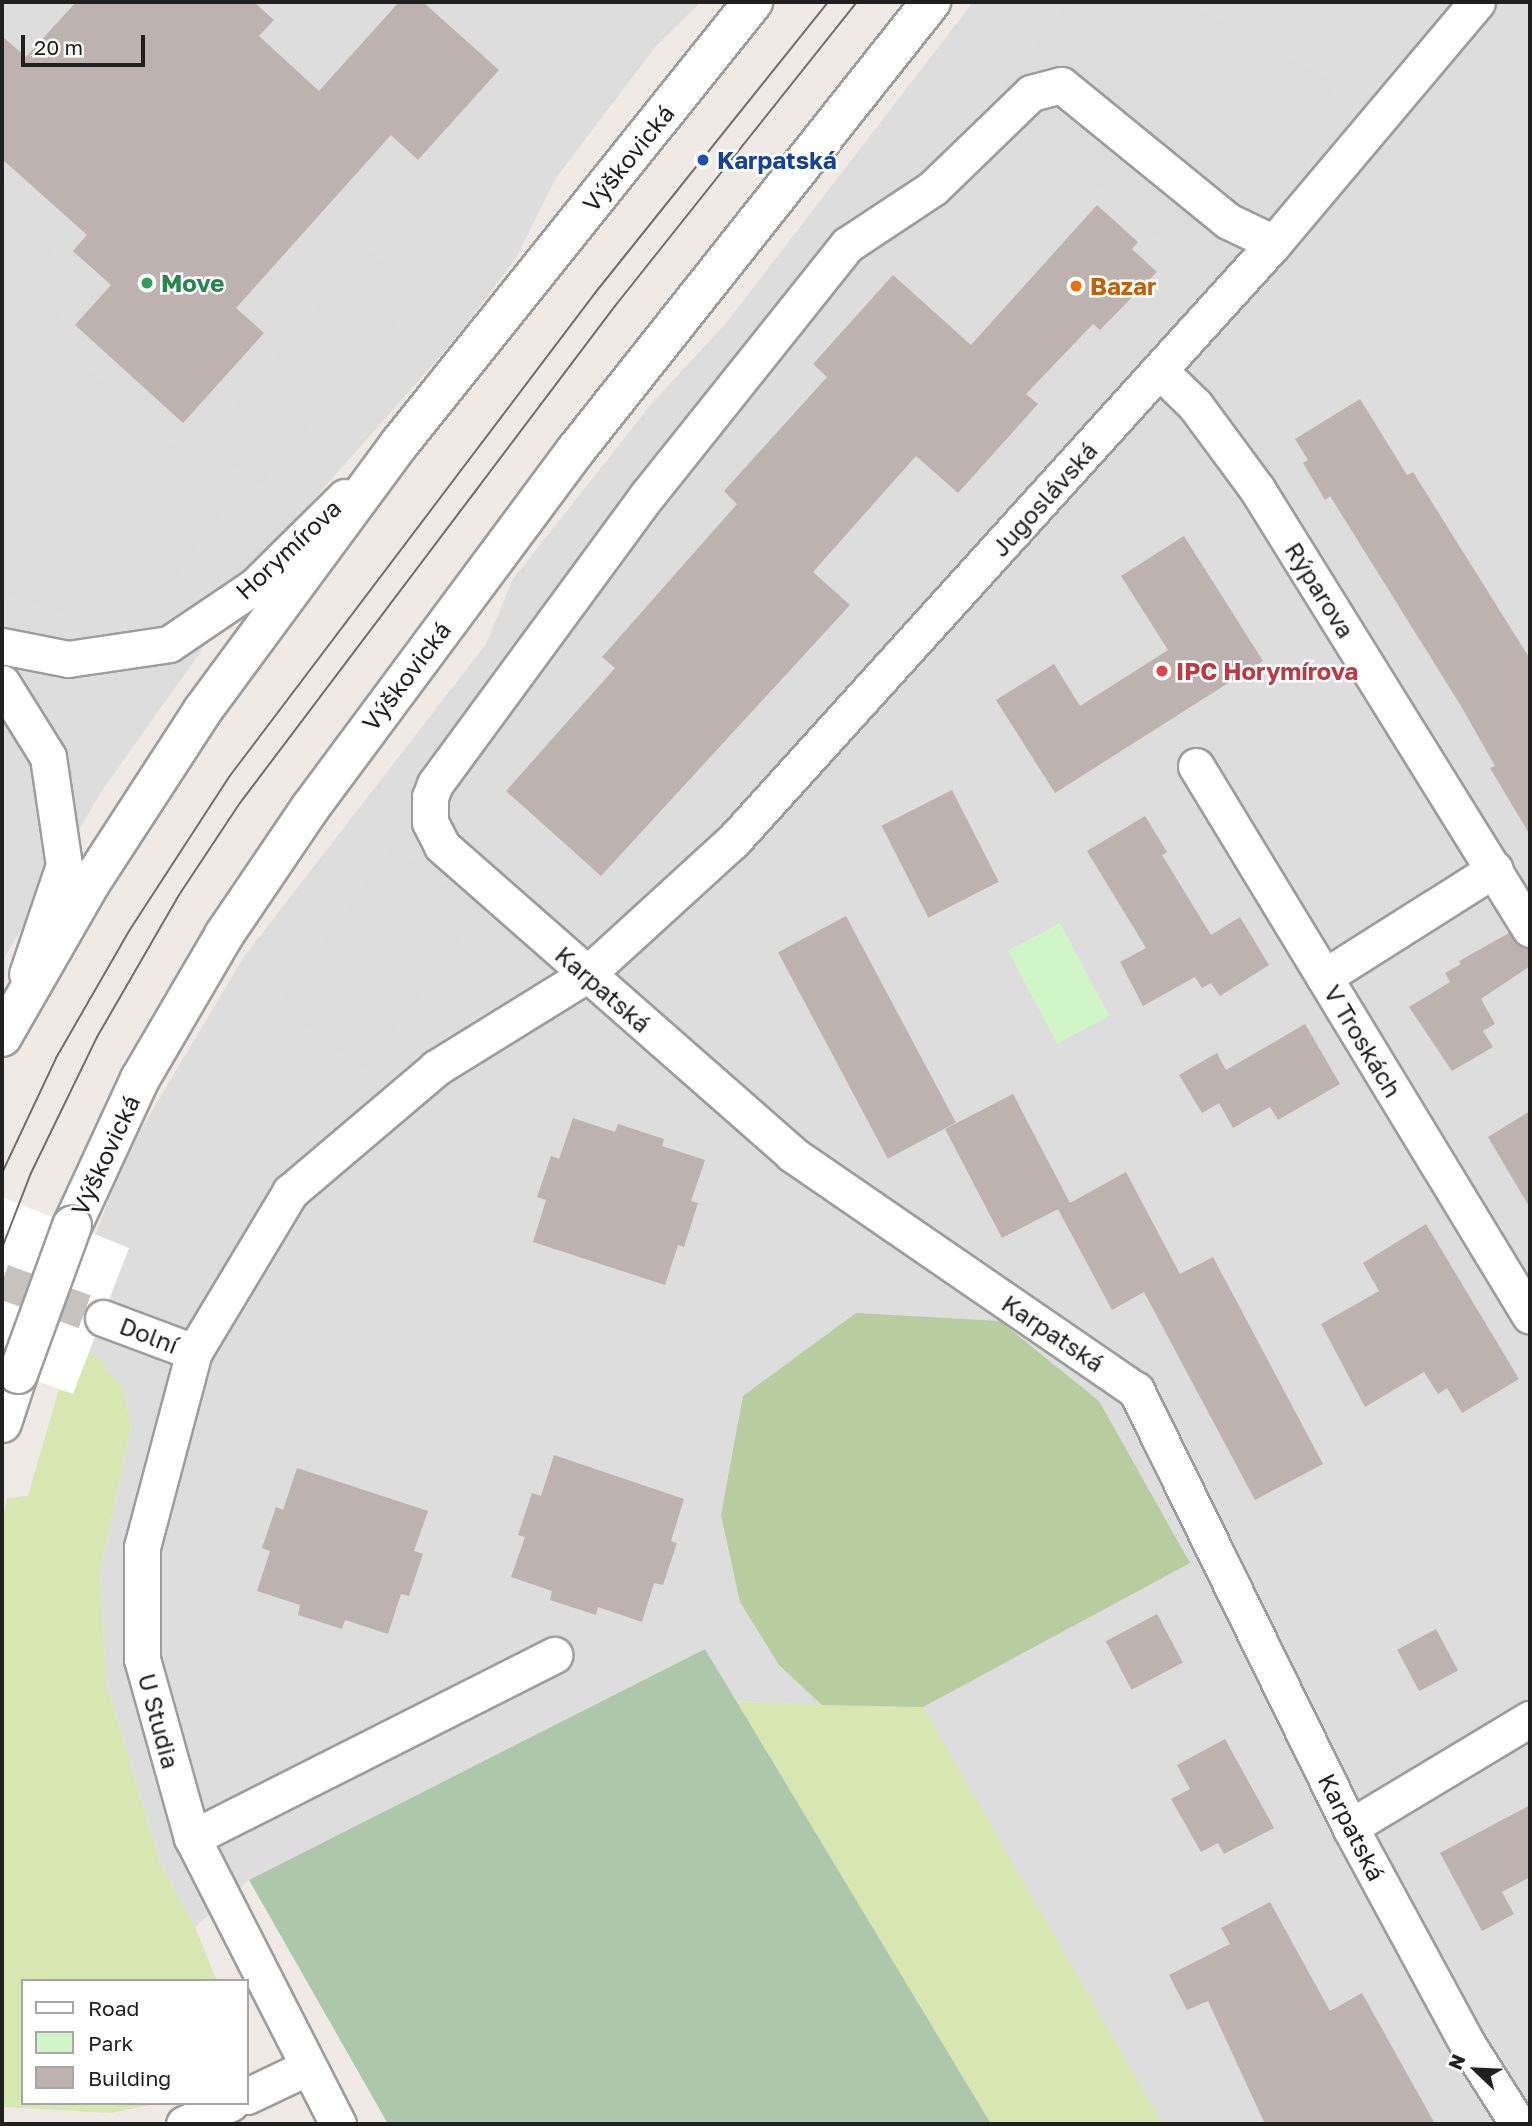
<!DOCTYPE html>
<html>
<head>
<meta charset="utf-8">
<style>
	body { margin:0 }
	#map { position:relative; width:1532px; height:2126px; overflow:hidden; background:#f0eae7; font-family:"Golos Text",sans-serif }
	div>[style] { position:absolute }
	[style*='--x'] { left:calc(var(--x)*1px); top:calc(var(--y)*1px); width:calc(var(--w)*1px); rotate:calc(var(--a)*1deg) }
	.residential>* { inset:0; background:#dedddd }
	.grass>* { inset:0; background:#d8e6b1 }
	.forest>* { inset:0; background:#b7cc9f }
	.cemetery>* { inset:0; background:#adc7aa }
	.park>* { inset:0; background:#d0f6c8; transform-origin:0 0 }
	.parking>* { inset:0; background:#dcdcdc; transform-origin:0 0 }
	.pier>* { inset:0; background:#fff }
	.building>* { inset:0; background:#bdb2b0; transform-origin:0 0 }
	.minor-tunnel>* { height:35px; margin-top:-17.5px; transform-origin:0; background:repeating-linear-gradient(90deg,#c6c2bf 0 35px,transparent 0 53px) }
	.roads { filter:drop-shadow(2px 0 #9d9d9d) drop-shadow(-2px 0 #9d9d9d) drop-shadow(0 2px #9d9d9d) drop-shadow(0 -2px #9d9d9d) }
	.minor>* { height:35px; margin:-17.5px; padding:0 17.5px; transform-origin:17.5px; border-radius:17.5px; background:#fff }
	.tertiary>* { height:38px; margin:-19px; padding:0 19px; transform-origin:19px; border-radius:19px; background:#fff }
	.tram>* { height:2px; margin:-1px; padding:0 1px; transform-origin:1px; border-radius:1px; background:#6e6e6e }
	.bridges { filter:drop-shadow(2px 0 #9d9d9d) drop-shadow(-2px 0 #9d9d9d) drop-shadow(0 2px #9d9d9d) drop-shadow(0 -2px #9d9d9d) }
	.tertiary-bridge>* { height:38px; margin:-19px; padding:0 19px; transform-origin:19px; border-radius:19px; background:#fff }
	.dots>* { width:19px; height:19px; translate:-50% -50%; box-sizing:border-box; border:4px solid #fff; border-radius:50% }
	span { translate:-50% -50%; white-space:nowrap; text-align:center; line-height:1.15; -webkit-text-stroke:5px #fff; paint-order:stroke }
	.street-label { font-size:24px; color:#202020 }
	.transit-label { font-size:24px; color:#164399; font-weight:700 }
	.left { translate:0 -50%; text-align:left }
	.leisure-label { font-size:24px; color:#27864d; font-weight:700 }
	.food-label { font-size:24px; color:#c56008; font-weight:700 }
	.health-label { font-size:24px; color:#be3a42; font-weight:700 }
	.frame { position:absolute; inset:0; border:4px solid #202020; pointer-events:none }
	.legend { position:absolute; left:21px; top:1979px; width:228px; height:126px; box-sizing:border-box; background:#fff; border:2px solid #a6a6a6; margin:0; padding:9px 12px; list-style:none; font-size:21px; color:#202020 }
	.legend li { display:flex; align-items:center; gap:14px; height:35px }
	.legend b { width:35px; border:2px solid #a6a6a6 }
	.north { position:absolute; left:1441px; top:2035px; width:70px; height:70px; -webkit-text-stroke:5px #fff; paint-order:stroke; rotate:293deg; font-size:19px; font-weight:700; line-height:28px; text-align:center; color:#202020 }
	.north::after { content:''; display:block; margin:auto; width:24px; height:32px; background:#202020; clip-path:polygon(50% 0,100% 100%,50% 72%,0 100%) }
	.scale { position:absolute; left:21px; top:35px; width:124px; height:32px; box-sizing:border-box; border:4px solid #202020; border-top:0; padding-left:9px; font-size:21px; line-height:24px; white-space:nowrap; color:#202020; -webkit-text-stroke:5px #fff; paint-order:stroke }
</style>
</head>
<body>
<div id="map">
	<div class="residential">
		<i style="clip-path:polygon(2px 2px,701px 2px,656px 46px,556px 178px,516px 258px,456px 338px,287px 530px,101px 792px,2px 962px)"></i>
		<i style="clip-path:polygon(973px 2px,1530px 2px,1530px 2124px,1163px 2124px,923px 1708px,737px 1702px,705px 1649px,249px 1880px,195px 1927px,160px 1863px,106px 1681px,100px 1571px,131px 1428px,124px 1390px,98px 1358px,59px 1336px,123px 1160px,243px 958px,486px 644px,513px 579px,652px 403px,726px 323px)"></i>
	</div>
	<div class="grass">
		<i style="clip-path:polygon(72px 1344px,98px 1358px,124px 1390px,131px 1428px,100px 1571px,106px 1681px,160px 1863px,195px 1927px,217px 1981px,23px 1981px,23px 2103px,159px 2103px,111px 2113px,2px 2107px,2px 1523px,7px 1498px,28px 1496px)"></i>
		<i style="clip-path:polygon(737px 1702px,923px 1707px,1163px 2124px,991px 2124px)"></i>
	</div>
	<div class="forest">
		<i style="clip-path:polygon(856px 1313px,1000px 1321px,1099px 1401px,1190px 1563px,923px 1707px,822px 1705px,779px 1665px,740px 1602px,721px 1515px,743px 1396px)"></i>
	</div>
	<div class="cemetery">
		<i style="clip-path:polygon(705px 1649px,991px 2124px,388px 2124px,249px 1880px)"></i>
	</div>
	<div class="park">
		<i style="left:1060px;top:923px;width:105px;height:59px;rotate:62deg"></i>
	</div>
	<div class="parking">
		<i style="clip-path:polygon(564px 2px,621px 2px,595px 30px)"></i>
		<i style="clip-path:polygon(1070px 2px,1182px 2px,1337px 85px,1181px 255px,995px 98px)"></i>
		<i style="clip-path:polygon(2px 180px,65px 235px,44px 259px,78px 291px,46px 333px,230px 498px,151px 611px,73px 614px,2px 592px)"></i>
		<i style="left:367px;top:250px;width:68px;height:250px;rotate:40deg"></i>
		<i style="left:393px;top:848px;width:107px;height:194px;rotate:36deg"></i>
	</div>
	<div class="pier">
		<i style="clip-path:polygon(2px 1197px,129px 1248px,73px 1394px,2px 1368px)"></i>
	</div>
	<div class="building">
		<i style="clip-path:polygon(76px 2px,254px 2px,274px 20px,259px 36px,319px 91px,399px 2px,423px 2px,499px 70px,418px 160px,391px 135px,236px 308px,264px 333px,183px 423px,75px 325px,111px 285px,73px 251px,87px 235px,2px 159px,2px 36px,26px 57px)"></i>
		<i style="clip-path:polygon(1097px 205px,1138px 242px,1132px 249px,1157px 272px,1100px 330px,1093px 324px,1026px 394px,1038px 404px,958px 493px,916px 456px,813px 572px,850px 605px,601px 876px,506px 791px,615px 668px,602px 657px,737px 504px,724px 491px,827px 377px,813px 364px,893px 275px,971px 345px)"></i>
		<i style="clip-path:polygon(1360px 399px,1407px 475px,1413px 472px,1530px 659px,1530px 835px,1490px 768px,1495px 766px,1461px 706px,1330px 496px,1325px 500px,1303px 463px,1308px 460px,1295px 439px)"></i>
		<i style="clip-path:polygon(1184px 536px,1263px 661px,1055px 793px,996px 700px,1054px 664px,1080px 706px,1168px 650px,1121px 576px)"></i>
		<i style="left:952px;top:790px;width:103px;height:79px;rotate:63deg"></i>
		<i style="clip-path:polygon(1145px 816px,1167px 852px,1162px 855px,1211px 935px,1240px 917px,1269px 965px,1220px 996px,1211px 983px,1202px 988px,1195px 977px,1143px 1006px,1120px 962px,1146px 948px,1087px 851px)"></i>
		<i style="left:846px;top:916px;width:234px;height:77px;rotate:62deg"></i>
		<i style="clip-path:polygon(1509px 933px,1520px 946px,1529px 949px,1530px 966px,1481px 999px,1495px 1024px,1483px 1031px,1493px 1047px,1452px 1071px,1409px 1007px,1450px 982px,1445px 973px,1461px 964px,1459px 961px)"></i>
		<i style="clip-path:polygon(1305px 1024px,1340px 1084px,1278px 1120px,1270px 1107px,1233px 1128px,1219px 1103px,1202px 1113px,1179px 1075px,1217px 1053px,1226px 1070px)"></i>
		<i style="clip-path:polygon(1013px 1094px,1070px 1203px,1126px 1172px,1180px 1274px,1213px 1257px,1323px 1464px,1255px 1500px,1144px 1292px,1112px 1310px,1058px 1209px,1062px 1207px,1002px 1238px,945px 1129px)"></i>
		<i style="clip-path:polygon(1530px 1111px,1530px 1208px,1488px 1137px)"></i>
		<i style="clip-path:polygon(573px 1118px,615px 1132px,618px 1124px,664px 1139px,662px 1146px,705px 1160px,691px 1201px,698px 1203px,684px 1247px,678px 1245px,665px 1285px,533px 1242px,546px 1200px,537px 1197px,551px 1156px,559px 1159px)"></i>
		<i style="clip-path:polygon(1426px 1224px,1519px 1379px,1462px 1413px,1447px 1388px,1438px 1394px,1424px 1372px,1365px 1407px,1321px 1324px,1379px 1291px,1363px 1263px)"></i>
		<i style="clip-path:polygon(554px 1455px,684px 1499px,671px 1541px,677px 1543px,663px 1585px,654px 1583px,642px 1622px,598px 1607px,596px 1615px,550px 1600px,552px 1591px,511px 1577px,525px 1537px,518px 1535px,532px 1493px,541px 1496px)"></i>
		<i style="clip-path:polygon(297px 1468px,428px 1511px,414px 1551px,423px 1554px,409px 1596px,401px 1594px,388px 1634px,345px 1620px,342px 1629px,298px 1615px,300px 1605px,257px 1591px,270px 1551px,262px 1548px,276px 1507px,283px 1510px)"></i>
		<i style="left:1157px;top:1614px;width:55px;height:58px;rotate:62deg"></i>
		<i style="left:1436px;top:1629px;width:47px;height:44px;rotate:62deg"></i>
		<i style="clip-path:polygon(1225px 1739px,1274px 1828px,1224px 1854px,1218px 1843px,1201px 1852px,1171px 1799px,1190px 1789px,1177px 1765px)"></i>
		<i style="clip-path:polygon(1530px 1805px,1530px 1877px,1502px 1892px,1514px 1914px,1482px 1931px,1440px 1853px)"></i>
		<i style="clip-path:polygon(1270px 1902px,1330px 2011px,1362px 1993px,1435px 2124px,1265px 2124px,1208px 2001px,1187px 2010px,1169px 1975px,1230px 1944px,1221px 1928px)"></i>
	</div>
	<div class="minor-tunnel">
		<i style="--x:2;--y:1281;--w:108;--a:20.1"></i>
	</div>
	<div class="roads">
		<div class="minor">
			<i style="--x:1274;--y:243;--w:51;--a:-154.4"></i>
			<i style="--x:1228;--y:221;--w:215;--a:-140.8"></i>
			<i style="--x:1061;--y:85;--w:31;--a:165"></i>
			<i style="--x:1031;--y:93;--w:136;--a:135.9"></i>
			<i style="--x:933;--y:188;--w:103;--a:146.5"></i>
			<i style="--x:847;--y:245;--w:319;--a:128.6"></i>
			<i style="--x:648;--y:494;--w:360;--a:126.3"></i>
			<i style="--x:435;--y:784;--w:14;--a:111"></i>
			<i style="--x:430;--y:797;--w:25;--a:90"></i>
			<i style="--x:430;--y:822;--w:27;--a:63"></i>
			<i style="--x:442;--y:846;--w:466;--a:41.3"></i>
			<i style="--x:792;--y:1154;--w:417;--a:34.5"></i>
			<i style="--x:1136;--y:1390;--w:487;--a:63.9"></i>
			<i style="--x:1350;--y:1827;--w:248;--a:61.6"></i>
			<i style="--x:1468;--y:2045;--w:93;--a:57.7"></i>
			<i style="--x:1159;--y:370;--w:50;--a:44.2"></i>
			<i style="--x:1195;--y:405;--w:104;--a:53.6"></i>
			<i style="--x:1257;--y:489;--w:518;--a:58.18"></i>
			<i style="--x:2;--y:646;--w:67;--a:11.1"></i>
			<i style="--x:68;--y:659;--w:102;--a:-8.4"></i>
			<i style="--x:169;--y:644;--w:105;--a:-34.1"></i>
			<i style="--x:256;--y:585;--w:125;--a:-44.7"></i>
			<i style="--x:2;--y:683;--w:87;--a:58.1"></i>
			<i style="--x:48;--y:757;--w:109;--a:81.6"></i>
			<i style="--x:64;--y:865;--w:115;--a:108.7"></i>
			<i style="--x:1196;--y:766;--w:643;--a:58.73"></i>
			<i style="--x:1324;--y:977;--w:202;--a:-32.3"></i>
			<i style="--x:103;--y:1318;--w:97;--a:20.5"></i>
			<i style="--x:1350;--y:1827;--w:210;--a:-31"></i>
			<i style="--x:192;--y:1838;--w:406;--a:-26.8"></i>
			<i style="--x:247;--y:2096;--w:65;--a:-25.4"></i>
			<i style="--x:184;--y:2124;--w:51;--a:-24.1"></i>
			<i style="--x:338;--y:2124;--w:321;--a:-117"></i>
			<i style="--x:192;--y:1838;--w:186;--a:-105.6"></i>
			<i style="--x:142;--y:1659;--w:112;--a:-90"></i>
			<i style="--x:142;--y:1547;--w:202;--a:-75.1"></i>
			<i style="--x:194;--y:1352;--w:187;--a:-59"></i>
			<i style="--x:290;--y:1192;--w:192;--a:-40.3"></i>
			<i style="--x:436;--y:1068;--w:176;--a:-31.8"></i>
			<i style="--x:586;--y:975;--w:199;--a:-42.4"></i>
			<i style="--x:733;--y:841;--w:806;--a:-47.86"></i>
			<i style="--x:1274;--y:243;--w:315;--a:-49.9"></i>
		</div>
		<div class="tertiary">
			<i style="--x:2;--y:1037;--w:177;--a:-60.1"></i>
			<i style="--x:90;--y:884;--w:207;--a:-57"></i>
			<i style="--x:203;--y:710;--w:332;--a:-53.6"></i>
			<i style="--x:400;--y:443;--w:565;--a:-51.32"></i>
			<i style="--x:72;--y:1226;--w:162;--a:-65.2"></i>
			<i style="--x:140;--y:1079;--w:167;--a:-59.7"></i>
			<i style="--x:224;--y:935;--w:153;--a:-55.9"></i>
			<i style="--x:310;--y:808;--w:446;--a:-53.4"></i>
			<i style="--x:576;--y:450;--w:572;--a:-51.61"></i>
			<i style="--x:2;--y:1423;--w:52;--a:-71.9"></i>
		</div>
	</div>
	<div class="tram">
		<i style="--x:2;--y:1173;--w:127;--a:-64.8"></i>
		<i style="--x:56;--y:1058;--w:146;--a:-60.1"></i>
		<i style="--x:129;--y:931;--w:184;--a:-57"></i>
		<i style="--x:229;--y:777;--w:607;--a:-52.9"></i>
		<i style="--x:595;--y:293;--w:373;--a:-51.3"></i>
		<i style="--x:2;--y:1248;--w:80;--a:-68.9"></i>
		<i style="--x:31;--y:1173;--w:151;--a:-64.1"></i>
		<i style="--x:97;--y:1037;--w:164;--a:-60"></i>
		<i style="--x:179;--y:895;--w:110;--a:-56.5"></i>
		<i style="--x:240;--y:803;--w:623;--a:-52.96"></i>
		<i style="--x:615;--y:306;--w:389;--a:-51.5"></i>
	</div>
	<div class="bridges">
		<div class="tertiary-bridge">
			<i style="--x:18;--y:1374;--w:158;--a:-70"></i>
		</div>
	</div>
	<div class="dots">
		<i style="left:703px;top:160px;background:#1a4fb4"></i>
		<i style="left:147px;top:283px;background:#2e9e5b"></i>
		<i style="left:1076px;top:286px;background:#e8710a"></i>
		<i style="left:1162px;top:671px;background:#e0444e"></i>
	</div>
	<div class="street-label">
		<span style="left:628px;top:158px;rotate:-51deg">Výškovická</span>
		<span style="left:1044px;top:499px;rotate:-48deg">Jugoslávská</span>
		<span style="left:288px;top:549px;rotate:-43deg">Horymírova</span>
		<span style="left:1320px;top:590px;rotate:58deg">Rýparova</span>
		<span style="left:406px;top:676px;rotate:-53deg">Výškovická</span>
		<span style="left:603px;top:989px;rotate:41deg">Karpatská</span>
		<span style="left:1363px;top:1041px;rotate:59deg">V Troskách</span>
		<span style="left:105px;top:1155px;rotate:-65deg">Výškovická</span>
		<span style="left:1053px;top:1333px;rotate:34deg">Karpatská</span>
		<span style="left:149px;top:1335px;rotate:21deg">Dolní</span>
		<span style="left:159px;top:1721px;rotate:75deg">U Studia</span>
		<span style="left:1352px;top:1827px;rotate:63deg">Karpatská</span>
	</div>
	<div class="transit-label">
		<span class="left" style="left:717px;top:160px">Karpatská</span>
	</div>
	<div class="leisure-label">
		<span class="left" style="left:161px;top:283px">Move</span>
	</div>
	<div class="food-label">
		<span class="left" style="left:1090px;top:286px">Bazar</span>
	</div>
	<div class="health-label">
		<span class="left" style="left:1176px;top:671px">IPC Horymírova</span>
	</div>
	<div class="frame"></div>
	<ul class="legend">
	<li><b style="height:9px;background:#fff"></b>Road</li>
	<li><b style="height:19px;background:#d0f6c8"></b>Park</li>
	<li><b style="height:19px;background:#bdb2b0"></b>Building</li>
	</ul>
	<div class="north">N</div>
	<div class="scale">20 m</div>
</div>
</body>
</html>
